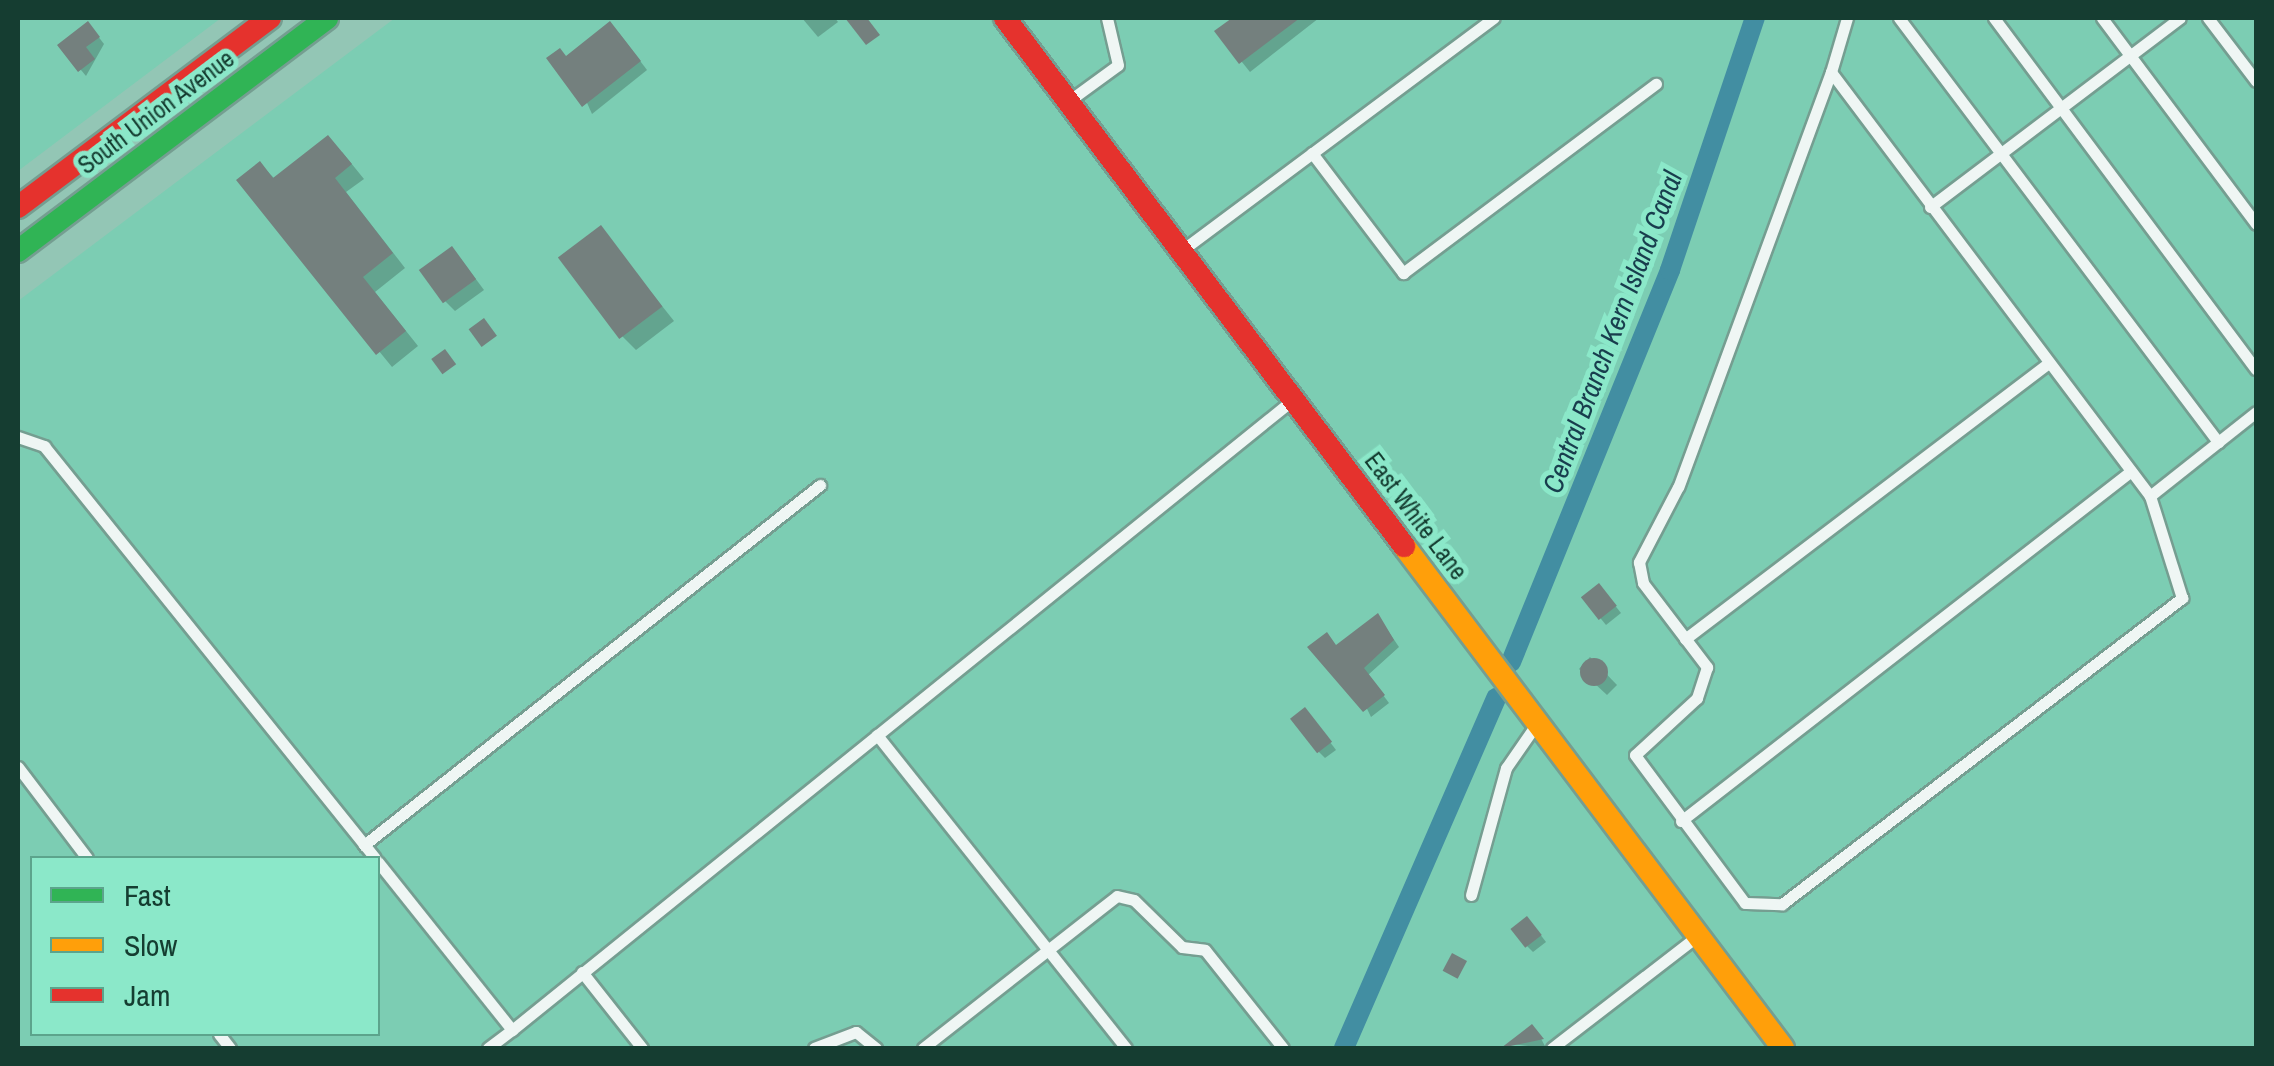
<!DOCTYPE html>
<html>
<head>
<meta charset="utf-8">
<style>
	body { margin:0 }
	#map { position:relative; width:2274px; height:1066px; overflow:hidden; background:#93c6b5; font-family:"Archivo Narrow",sans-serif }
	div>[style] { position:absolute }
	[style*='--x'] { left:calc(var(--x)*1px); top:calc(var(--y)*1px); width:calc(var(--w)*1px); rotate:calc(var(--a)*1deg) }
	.built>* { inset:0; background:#7ccdb3 }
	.shadow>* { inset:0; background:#0003 }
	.canal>* { height:20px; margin:-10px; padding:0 10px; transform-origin:10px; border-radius:10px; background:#428ea2 }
	.building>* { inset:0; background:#74807e; transform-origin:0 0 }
	.round { border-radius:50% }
	.roads { filter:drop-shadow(2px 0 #759e91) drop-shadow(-2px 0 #759e91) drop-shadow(0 2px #759e91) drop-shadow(0 -2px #759e91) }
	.lane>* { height:11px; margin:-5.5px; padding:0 5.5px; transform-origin:5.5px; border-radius:5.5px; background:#eff6f4 }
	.fast>* { height:22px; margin:-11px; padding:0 11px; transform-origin:11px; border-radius:11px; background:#30b455 }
	.slow>* { height:22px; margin:-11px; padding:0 11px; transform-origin:11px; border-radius:11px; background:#ff9f0a }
	.jam>* { height:22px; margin:-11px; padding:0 11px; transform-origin:11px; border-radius:11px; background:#e5322d }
	span { translate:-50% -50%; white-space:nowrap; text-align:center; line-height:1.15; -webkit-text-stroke:10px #8be8c9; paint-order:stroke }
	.street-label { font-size:25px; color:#153d31 }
	.water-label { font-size:28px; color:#183d4d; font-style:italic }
	.frame { position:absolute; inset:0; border:20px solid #153d31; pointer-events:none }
	.legend { position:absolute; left:30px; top:856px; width:350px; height:180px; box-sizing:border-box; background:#8be8c9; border:2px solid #5ca48c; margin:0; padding:12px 18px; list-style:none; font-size:30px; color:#153d31 }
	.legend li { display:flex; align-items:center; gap:20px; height:50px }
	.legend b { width:50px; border:2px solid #5ca48c }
</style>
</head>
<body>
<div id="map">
	<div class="built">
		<i style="clip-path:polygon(18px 18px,221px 18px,18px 171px)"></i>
		<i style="clip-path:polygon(evenodd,395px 18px,2256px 18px,2256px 1048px,18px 1048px,18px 301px,395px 18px,32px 858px,378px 858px,378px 1034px,32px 1034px,32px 858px)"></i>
	</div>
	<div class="shadow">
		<i style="clip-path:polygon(802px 18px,835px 18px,838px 22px,818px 37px)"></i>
		<i style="clip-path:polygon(1236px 18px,1319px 18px,1250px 72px,1217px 31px)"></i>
		<i style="clip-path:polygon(94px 31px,104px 44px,86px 76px,61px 46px)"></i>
		<i style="clip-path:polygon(619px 33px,647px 70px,592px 114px,567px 58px)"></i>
		<i style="clip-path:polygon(342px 152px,364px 179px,346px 192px,405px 268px,375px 292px,418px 346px,392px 367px,240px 181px,260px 164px,275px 179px)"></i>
		<i style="clip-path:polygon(600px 228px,674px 321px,636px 350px,622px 336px)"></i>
		<i style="clip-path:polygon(461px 259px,484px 290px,455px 311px,445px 301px)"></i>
		<i style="clip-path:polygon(1605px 593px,1621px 613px,1606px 625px,1584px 598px)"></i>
		<i style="clip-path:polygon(1378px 616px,1399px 647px,1368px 675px,1389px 703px,1371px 717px,1337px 647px)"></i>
		<i style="clip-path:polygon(1590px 657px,1617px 685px,1607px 695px,1579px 669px)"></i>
		<i style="clip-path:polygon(1311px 717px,1336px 750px,1325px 758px,1319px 752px)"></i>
		<i style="clip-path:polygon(1533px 925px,1546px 942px,1533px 952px,1527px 946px)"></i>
		<i style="clip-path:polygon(1538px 1033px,1546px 1048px,1511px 1044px)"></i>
	</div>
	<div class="canal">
		<i style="--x:1511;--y:662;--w:423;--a:-67.9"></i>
		<i style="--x:1670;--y:270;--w:266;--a:-71.4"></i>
		<i style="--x:1344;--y:1048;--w:382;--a:-66.5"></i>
	</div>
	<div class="building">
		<i style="clip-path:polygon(845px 18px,867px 18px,880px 35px,866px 45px)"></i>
		<i style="clip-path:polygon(1232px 18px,1300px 18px,1239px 64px,1214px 31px)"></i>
		<i style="clip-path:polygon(88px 21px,100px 37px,86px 47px,95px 59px,78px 72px,57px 45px)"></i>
		<i style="clip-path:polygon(610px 21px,641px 61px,582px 107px,546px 58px,560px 48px,566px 56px)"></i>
		<i style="clip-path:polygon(328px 135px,352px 164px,335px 178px,393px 253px,363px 277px,406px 331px,376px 355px,236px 180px,260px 161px,273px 178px)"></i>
		<i style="left:601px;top:225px;width:102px;height:54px;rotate:53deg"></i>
		<i style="left:452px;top:246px;width:41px;height:41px;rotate:54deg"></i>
		<i style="left:484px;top:318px;width:22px;height:19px;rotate:54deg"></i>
		<i style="left:445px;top:349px;width:19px;height:17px;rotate:54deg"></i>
		<i style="left:1599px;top:583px;width:29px;height:23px;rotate:52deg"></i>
		<i style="clip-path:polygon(1378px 613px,1394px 640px,1364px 668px,1385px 695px,1363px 712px,1307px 647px,1327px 632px,1336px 645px)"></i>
		<i class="round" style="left:1580px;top:658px;width:28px;height:28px"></i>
		<i style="left:1305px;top:707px;width:44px;height:19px;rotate:52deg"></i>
		<i style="left:1527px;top:916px;width:24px;height:21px;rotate:52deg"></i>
		<i style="left:1452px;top:953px;width:17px;height:20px;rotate:28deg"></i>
		<i style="clip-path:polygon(1532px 1024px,1544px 1039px,1501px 1048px)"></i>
	</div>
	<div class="roads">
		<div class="lane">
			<i style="--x:1847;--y:18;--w:56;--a:106.5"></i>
			<i style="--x:1831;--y:72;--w:531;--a:53.04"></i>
			<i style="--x:2150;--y:496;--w:135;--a:-38.4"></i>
			<i style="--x:1899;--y:18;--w:531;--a:53.04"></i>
			<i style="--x:1994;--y:18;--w:438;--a:53.3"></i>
			<i style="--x:2102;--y:18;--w:257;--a:53.2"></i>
			<i style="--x:2208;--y:18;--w:79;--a:52.7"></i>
			<i style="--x:1831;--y:72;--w:442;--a:110.2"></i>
			<i style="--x:1678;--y:487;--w:85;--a:117.5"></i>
			<i style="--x:1639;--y:562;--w:21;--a:79"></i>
			<i style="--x:1643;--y:583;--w:106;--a:52.7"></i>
			<i style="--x:1707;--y:667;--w:33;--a:108"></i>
			<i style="--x:1697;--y:698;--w:84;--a:137.4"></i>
			<i style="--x:1635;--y:755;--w:184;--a:53.4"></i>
			<i style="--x:1745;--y:903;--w:37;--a:2"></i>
			<i style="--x:1782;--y:904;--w:504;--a:-37.42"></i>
			<i style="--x:2182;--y:598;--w:107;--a:-107.4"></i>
			<i style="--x:1070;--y:100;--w:59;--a:-36.1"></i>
			<i style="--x:1118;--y:65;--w:48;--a:-103.2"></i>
			<i style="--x:1312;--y:153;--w:151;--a:52.8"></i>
			<i style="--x:1403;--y:273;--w:316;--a:-36.8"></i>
			<i style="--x:1930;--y:207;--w:313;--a:-37.1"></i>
			<i style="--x:1181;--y:251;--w:390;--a:-36.7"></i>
			<i style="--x:18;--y:437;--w:28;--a:19"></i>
			<i style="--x:44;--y:446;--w:528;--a:51.22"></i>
			<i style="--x:1685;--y:639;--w:457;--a:-37.2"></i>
			<i style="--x:877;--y:735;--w:400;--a:51.5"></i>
			<i style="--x:18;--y:767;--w:114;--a:52.8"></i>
			<i style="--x:1681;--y:821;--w:570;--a:-37.87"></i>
			<i style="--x:364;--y:845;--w:581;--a:-38.29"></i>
			<i style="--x:378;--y:862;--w:215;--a:51.4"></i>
			<i style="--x:512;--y:1030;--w:1000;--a:-38.91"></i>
			<i style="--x:1471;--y:895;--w:132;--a:-74.6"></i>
			<i style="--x:1506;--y:768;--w:51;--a:-55.4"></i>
			<i style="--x:582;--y:972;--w:97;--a:51.7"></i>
			<i style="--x:219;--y:1034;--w:18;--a:52"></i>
			<i style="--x:488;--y:1048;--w:30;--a:-37"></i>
			<i style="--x:814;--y:1048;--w:45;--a:-20.9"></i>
			<i style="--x:856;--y:1032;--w:26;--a:39"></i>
			<i style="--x:923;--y:1048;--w:246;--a:-38.1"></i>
			<i style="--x:1117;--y:896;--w:17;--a:13"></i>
			<i style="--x:1134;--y:900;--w:67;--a:44.4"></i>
			<i style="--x:1182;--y:947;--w:23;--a:7"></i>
			<i style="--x:1205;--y:950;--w:125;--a:51.5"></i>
			<i style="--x:1552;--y:1048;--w:180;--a:-37.6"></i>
		</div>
		<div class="fast">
			<i style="--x:18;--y:251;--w:387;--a:-37"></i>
		</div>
		<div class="slow">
			<i style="--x:1404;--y:546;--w:629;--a:52.95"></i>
		</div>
		<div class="jam">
			<i style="--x:1005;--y:18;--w:662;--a:52.92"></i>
			<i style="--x:18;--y:207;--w:315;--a:-36.9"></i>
		</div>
	</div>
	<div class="street-label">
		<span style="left:156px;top:112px;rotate:-37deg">South Union Avenue</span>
		<span style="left:1416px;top:516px;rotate:53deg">East White Lane</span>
	</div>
	<div class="water-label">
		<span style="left:1612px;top:332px;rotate:-69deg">Central Branch Kern Island Canal</span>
	</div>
	<div class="frame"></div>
	<ul class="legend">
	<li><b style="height:12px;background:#30b455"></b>Fast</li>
	<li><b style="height:12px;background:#ff9f0a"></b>Slow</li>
	<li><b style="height:12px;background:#e5322d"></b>Jam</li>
	</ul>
</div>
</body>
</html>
